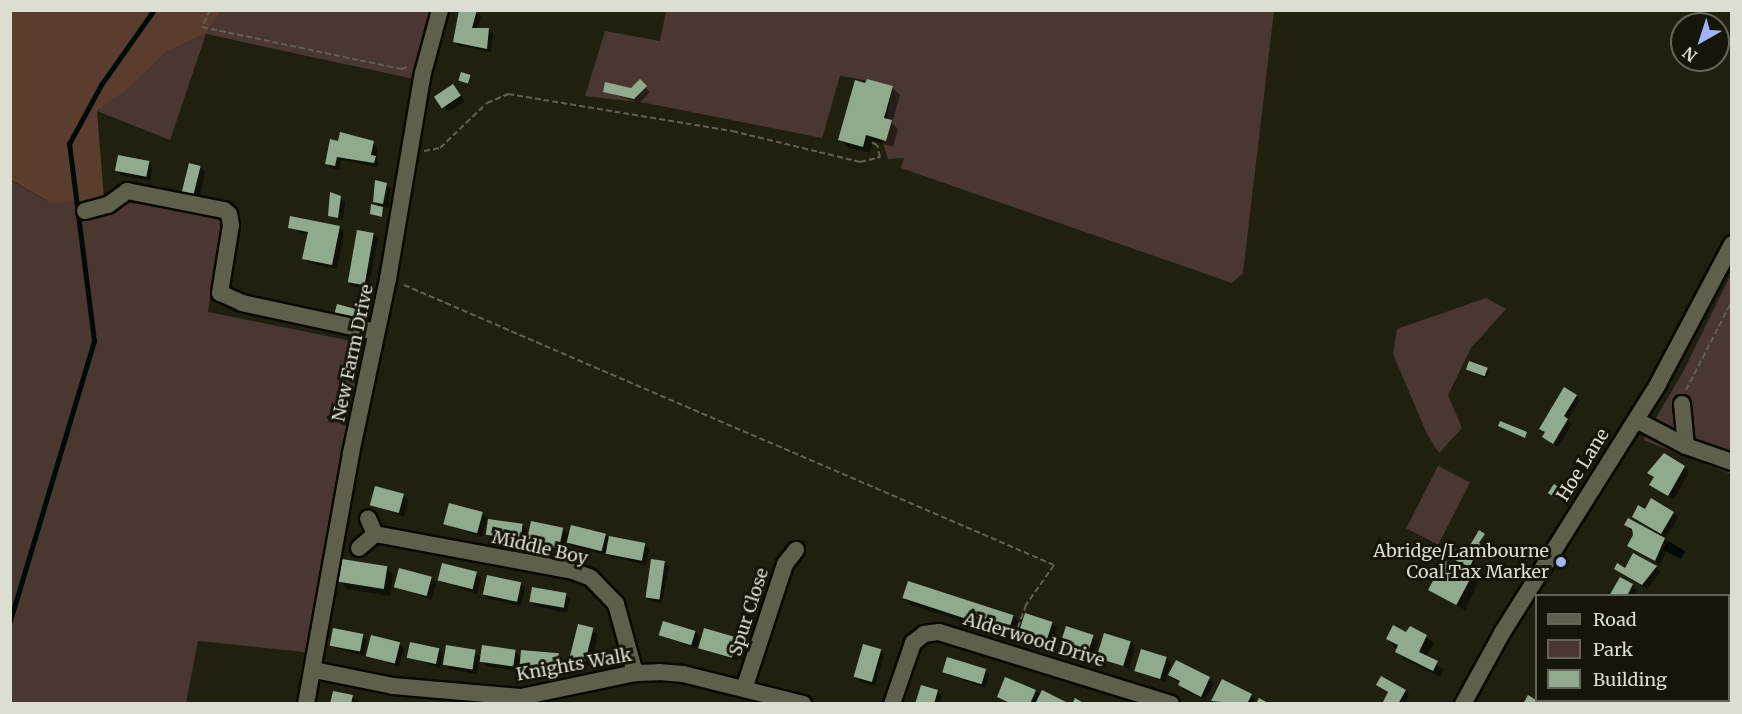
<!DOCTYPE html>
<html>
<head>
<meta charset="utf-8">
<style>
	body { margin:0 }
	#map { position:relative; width:1742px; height:714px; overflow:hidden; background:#1f200e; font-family:Merriweather,serif }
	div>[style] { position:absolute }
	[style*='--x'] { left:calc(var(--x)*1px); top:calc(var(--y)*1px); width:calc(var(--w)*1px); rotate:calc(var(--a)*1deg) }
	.green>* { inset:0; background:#4a372f; transform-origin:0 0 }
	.forest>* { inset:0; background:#5b3d2f }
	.water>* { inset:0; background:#000b07 }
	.shadow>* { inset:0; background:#0007 }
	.stream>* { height:4.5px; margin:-2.25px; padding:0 2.25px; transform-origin:2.25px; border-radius:2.25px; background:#000b07 }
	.building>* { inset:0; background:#90aa8e; transform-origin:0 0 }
	.path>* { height:2px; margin-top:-1px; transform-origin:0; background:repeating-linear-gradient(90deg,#606151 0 6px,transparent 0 9px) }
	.roads { filter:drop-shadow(2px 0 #090900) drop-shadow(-2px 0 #090900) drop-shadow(0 2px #090900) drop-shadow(0 -2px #090900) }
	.minor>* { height:16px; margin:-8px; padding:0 8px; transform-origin:8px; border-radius:8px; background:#5f604c }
	.dots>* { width:16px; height:16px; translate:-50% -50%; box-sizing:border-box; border:3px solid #161606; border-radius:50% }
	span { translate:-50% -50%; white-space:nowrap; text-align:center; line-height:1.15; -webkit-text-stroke:6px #161606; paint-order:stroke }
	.street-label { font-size:18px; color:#ddded2 }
	.poi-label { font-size:18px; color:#ddded2 }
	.right { translate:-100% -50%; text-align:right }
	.frame { position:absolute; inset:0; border:12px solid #ddded2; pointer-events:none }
	.legend { position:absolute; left:1535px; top:594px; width:195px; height:108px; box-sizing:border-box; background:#161606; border:2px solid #666658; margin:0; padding:8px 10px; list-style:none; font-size:18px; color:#ddded2 }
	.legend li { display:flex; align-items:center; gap:12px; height:30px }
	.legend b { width:30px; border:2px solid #666658 }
	.north { position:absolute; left:1670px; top:12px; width:60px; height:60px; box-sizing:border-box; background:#161606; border:2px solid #666658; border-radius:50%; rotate:219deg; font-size:16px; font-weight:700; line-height:24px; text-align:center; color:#ddded2 }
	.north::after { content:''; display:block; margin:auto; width:21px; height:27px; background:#a3b2fd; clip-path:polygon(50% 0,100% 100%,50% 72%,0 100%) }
</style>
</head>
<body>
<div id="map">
	<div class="green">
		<i style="clip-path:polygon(222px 11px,433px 11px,414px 79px,206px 34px,170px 140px,97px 111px,127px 90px,166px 52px,205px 34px)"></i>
		<i style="clip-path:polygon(666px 11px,1274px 11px,1243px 273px,1232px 283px,901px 168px,904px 158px,888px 159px,882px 140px,893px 86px,882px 83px,840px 76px,822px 138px,646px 103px,585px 96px,605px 31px,660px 41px)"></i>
		<i style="clip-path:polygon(10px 180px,47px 201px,104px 199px,223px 217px,208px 312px,366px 344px,313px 653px,198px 641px,186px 703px,11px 703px)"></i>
		<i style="clip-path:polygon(1731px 274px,1731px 474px,1643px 440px,1683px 372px)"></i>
		<i style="clip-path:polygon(1486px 298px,1506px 309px,1471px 348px,1448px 395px,1462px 428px,1439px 453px,1427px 434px,1393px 354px,1397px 329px)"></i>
		<i style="left:1438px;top:466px;width:36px;height:70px;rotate:27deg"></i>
		<i style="clip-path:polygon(1731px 616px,1731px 703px,1694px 703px,1728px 700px)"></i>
	</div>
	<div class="forest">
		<i style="clip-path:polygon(11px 11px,222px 11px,205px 34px,166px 52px,127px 90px,97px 111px,104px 199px,51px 203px,11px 180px)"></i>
	</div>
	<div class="water">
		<i style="clip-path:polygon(1668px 541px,1685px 551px,1681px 559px,1663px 550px)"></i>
	</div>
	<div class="shadow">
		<i style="clip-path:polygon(476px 12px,481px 17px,477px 29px,489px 29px,493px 34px,491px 52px,459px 46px,454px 41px)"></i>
		<i style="clip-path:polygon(640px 81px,650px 92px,639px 103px,604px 91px,632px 90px)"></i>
		<i style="clip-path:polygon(892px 87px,900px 95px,892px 123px,898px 129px,893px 147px,873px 141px,870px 153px,847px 147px,840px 139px)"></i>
		<i style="clip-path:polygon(458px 91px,465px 101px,449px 112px,437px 98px)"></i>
		<i style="clip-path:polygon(331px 141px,373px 142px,377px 147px,378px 167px,341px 160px,339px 170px,331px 169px,327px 164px)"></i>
		<i style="clip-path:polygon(148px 163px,152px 167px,150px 181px,121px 175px,116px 170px)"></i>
		<i style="clip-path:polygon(200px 167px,205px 172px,199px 200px,189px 198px)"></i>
		<i style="clip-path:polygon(386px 184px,391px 189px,388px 208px,380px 206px,384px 210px,383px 218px,371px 214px,381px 208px,374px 201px)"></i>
		<i style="clip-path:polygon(340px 197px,345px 202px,343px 221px,329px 215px)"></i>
		<i style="clip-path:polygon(340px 227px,344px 232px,337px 269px,309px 263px,304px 259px,309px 235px,289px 228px)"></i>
		<i style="clip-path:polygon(374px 234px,378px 239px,368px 290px,352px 286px,348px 282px)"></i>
		<i style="clip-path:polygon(359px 311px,359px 320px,336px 313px)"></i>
		<i style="clip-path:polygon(1467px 369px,1487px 370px,1489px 371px,1486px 378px)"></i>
		<i style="clip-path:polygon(1576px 396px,1580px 400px,1568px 420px,1572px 424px,1558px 447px,1544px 437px,1546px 434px,1541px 428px)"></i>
		<i style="clip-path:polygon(1664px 455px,1689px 472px,1673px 500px,1651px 485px,1655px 478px,1649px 473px)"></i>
		<i style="clip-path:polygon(1562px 491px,1559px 499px,1552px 494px)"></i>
		<i style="clip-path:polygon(404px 496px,408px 500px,404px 517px,371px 504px)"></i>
		<i style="clip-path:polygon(1645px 511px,1673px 513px,1678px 517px,1666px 537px,1660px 535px,1669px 544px,1660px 565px,1629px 546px,1635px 536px,1626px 525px,1657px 532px,1634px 517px)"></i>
		<i style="clip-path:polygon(482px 514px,487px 518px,482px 537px,445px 524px)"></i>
		<i style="clip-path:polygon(522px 525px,527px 530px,525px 544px,492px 539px,487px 534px)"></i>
		<i style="clip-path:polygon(563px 529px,570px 536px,606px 536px,610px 540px,644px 545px,649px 549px,646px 565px,573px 547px,566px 540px,563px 553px,533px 547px,529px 542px)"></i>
		<i style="clip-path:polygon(1484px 535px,1480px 546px,1487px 551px,1484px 556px,1473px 549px)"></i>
		<i style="clip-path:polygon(1454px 559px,1473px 559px,1475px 561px,1472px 568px)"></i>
		<i style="clip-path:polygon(664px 563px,669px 567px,662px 603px,650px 601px,645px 596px)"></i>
		<i style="clip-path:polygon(1656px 567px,1660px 572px,1647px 589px,1616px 569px)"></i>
		<i style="clip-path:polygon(386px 568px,393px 575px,390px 596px,347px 589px,340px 581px)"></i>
		<i style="clip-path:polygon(476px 574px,481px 578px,477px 594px,439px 581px)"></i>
		<i style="clip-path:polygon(1471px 576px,1478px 583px,1465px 610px,1431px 589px)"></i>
		<i style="clip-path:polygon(431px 579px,436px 583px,431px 600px,396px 586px)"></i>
		<i style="clip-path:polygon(1621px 579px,1637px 590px,1634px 596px,1611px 596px)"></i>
		<i style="clip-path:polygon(520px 583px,525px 588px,521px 606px,489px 599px,484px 595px)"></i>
		<i style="clip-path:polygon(909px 583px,1014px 616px,1023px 626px,1052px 623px,1057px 628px,1051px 645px,1026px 637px,1019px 630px,1016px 638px,911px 605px,904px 598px)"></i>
		<i style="clip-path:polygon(566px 595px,570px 599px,567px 613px,535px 606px,531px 602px)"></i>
		<i style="clip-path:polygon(579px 626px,598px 634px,591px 666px,572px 658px)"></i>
		<i style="clip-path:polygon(1067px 628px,1098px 641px,1093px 659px,1062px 647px)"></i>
		<i style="clip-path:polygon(695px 632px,700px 637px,696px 649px,660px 635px)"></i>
		<i style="clip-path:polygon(1407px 634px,1426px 636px,1434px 643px,1426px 657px,1444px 670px,1440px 677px,1404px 659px,1388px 639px)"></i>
		<i style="clip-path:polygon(362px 636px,367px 640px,364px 656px,330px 646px)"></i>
		<i style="clip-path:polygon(737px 639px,742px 643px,737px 661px,700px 647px)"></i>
		<i style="clip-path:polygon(1131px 642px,1135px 647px,1129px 669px,1098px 657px)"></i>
		<i style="clip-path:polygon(399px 644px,404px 648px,399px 667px,368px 656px)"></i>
		<i style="clip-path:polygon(438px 649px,443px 654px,440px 668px,409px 657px)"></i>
		<i style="clip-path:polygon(880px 650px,884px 654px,875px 686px,860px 682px,855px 677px)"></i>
		<i style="clip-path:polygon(515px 651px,522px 658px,558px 654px,563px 659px,562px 674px,526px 671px,520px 659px,518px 671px,486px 666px,479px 659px,477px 674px,449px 669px,444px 664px,475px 652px,482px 659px)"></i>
		<i style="clip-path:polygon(1166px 658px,1171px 663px,1165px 682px,1136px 670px)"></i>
		<i style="clip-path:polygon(1177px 662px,1214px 683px,1205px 700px,1184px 690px,1170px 675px)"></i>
		<i style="clip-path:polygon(985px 670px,989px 675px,985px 688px,944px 673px)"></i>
		<i style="clip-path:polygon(1377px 685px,1405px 691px,1409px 695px,1405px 704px,1384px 704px,1389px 694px)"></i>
		<i style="clip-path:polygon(922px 687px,938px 692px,942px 696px,940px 704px,917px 704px)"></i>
		<i style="clip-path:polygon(1035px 692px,1066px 704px,1016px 704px,998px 697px)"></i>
		<i style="clip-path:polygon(1251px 695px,1255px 700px,1253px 704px,1213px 701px)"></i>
		<i style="clip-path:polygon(352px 696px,359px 703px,332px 704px)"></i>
		<i style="clip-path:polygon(1564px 700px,1576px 700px,1574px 704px)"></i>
	</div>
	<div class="stream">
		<i style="--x:10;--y:621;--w:292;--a:-73.3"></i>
		<i style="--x:94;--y:341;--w:199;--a:-97.2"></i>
		<i style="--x:69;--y:144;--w:67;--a:-61.5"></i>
		<i style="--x:101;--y:85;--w:92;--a:-54.8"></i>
	</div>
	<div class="building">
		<i style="clip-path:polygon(459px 10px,477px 10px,472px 28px,489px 28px,487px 49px,453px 42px)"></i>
		<i style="left:461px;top:72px;width:10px;height:9px;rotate:17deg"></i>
		<i style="clip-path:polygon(640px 79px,647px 86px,634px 99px,603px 92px,605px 82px,631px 88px)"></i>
		<i style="clip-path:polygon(867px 79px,893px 86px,884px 118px,892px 120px,886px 141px,866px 135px,863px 147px,838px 140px,855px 80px,865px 83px)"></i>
		<i style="left:453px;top:84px;width:14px;height:23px;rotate:56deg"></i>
		<i style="clip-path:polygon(340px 132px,374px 141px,371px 155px,376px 156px,374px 163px,337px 157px,335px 166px,325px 164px,330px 139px,338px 141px)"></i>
		<i style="left:118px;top:155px;width:32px;height:16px;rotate:11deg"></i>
		<i style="left:189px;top:163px;width:12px;height:32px;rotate:14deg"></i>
		<i style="clip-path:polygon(375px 180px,387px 183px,383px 204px,373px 202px)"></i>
		<i style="clip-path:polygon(330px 192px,341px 196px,338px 218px,328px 216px)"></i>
		<i style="clip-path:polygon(371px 204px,383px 207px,382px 217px,370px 214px)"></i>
		<i style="clip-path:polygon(290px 216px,340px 226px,332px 265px,302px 259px,308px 232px,288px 228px)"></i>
		<i style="left:357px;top:230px;width:17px;height:53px;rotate:10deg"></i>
		<i style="left:337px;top:304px;width:23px;height:9px;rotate:15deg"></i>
		<i style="left:1469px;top:361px;width:20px;height:9px;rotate:20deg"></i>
		<i style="clip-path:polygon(1564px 387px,1577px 395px,1564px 416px,1568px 419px,1553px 444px,1542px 437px,1545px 432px,1539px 429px)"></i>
		<i style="clip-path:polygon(1500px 421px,1527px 432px,1525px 438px,1498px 426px)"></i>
		<i style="clip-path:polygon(1664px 453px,1685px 466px,1668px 496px,1649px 485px,1654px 477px,1647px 473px)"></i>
		<i style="left:1554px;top:484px;width:11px;height:11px;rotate:34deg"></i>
		<i style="left:375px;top:486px;width:30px;height:20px;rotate:15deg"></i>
		<i style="clip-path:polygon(1651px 498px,1674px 512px,1661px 534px,1632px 517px,1638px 505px,1645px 509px)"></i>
		<i style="left:449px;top:503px;width:35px;height:22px;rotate:15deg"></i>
		<i style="clip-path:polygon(1628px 518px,1665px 538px,1655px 561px,1627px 546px,1633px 535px,1632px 529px,1624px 525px)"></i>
		<i style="left:488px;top:519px;width:35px;height:16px;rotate:8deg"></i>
		<i style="left:531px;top:521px;width:33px;height:21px;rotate:12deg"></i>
		<i style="left:571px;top:525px;width:36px;height:18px;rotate:14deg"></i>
		<i style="clip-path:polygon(1479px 530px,1485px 534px,1479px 543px,1486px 548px,1482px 555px,1469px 547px)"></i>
		<i style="left:609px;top:536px;width:37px;height:18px;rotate:11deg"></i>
		<i style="left:1455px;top:549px;width:21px;height:10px;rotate:25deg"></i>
		<i style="clip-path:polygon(1633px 553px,1657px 566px,1642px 585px,1614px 569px,1617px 563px,1625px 568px)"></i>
		<i style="left:342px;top:559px;width:46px;height:23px;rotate:9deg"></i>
		<i style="left:651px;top:559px;width:14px;height:39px;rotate:8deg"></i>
		<i style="left:1444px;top:560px;width:32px;height:34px;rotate:28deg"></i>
		<i style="left:442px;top:563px;width:36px;height:18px;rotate:14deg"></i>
		<i style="left:399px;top:568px;width:34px;height:20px;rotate:15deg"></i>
		<i style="left:487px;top:575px;width:35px;height:20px;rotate:12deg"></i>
		<i style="clip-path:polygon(1620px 577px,1633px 584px,1627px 596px,1609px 596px)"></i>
		<i style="left:908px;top:581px;width:111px;height:18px;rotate:18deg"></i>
		<i style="left:532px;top:587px;width:35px;height:15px;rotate:10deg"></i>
		<i style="left:1025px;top:613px;width:29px;height:21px;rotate:18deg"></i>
		<i style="left:663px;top:621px;width:34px;height:15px;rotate:17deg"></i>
		<i style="left:578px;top:624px;width:16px;height:35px;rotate:14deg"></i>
		<i style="clip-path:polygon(1393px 625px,1406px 632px,1410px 626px,1427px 635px,1419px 652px,1438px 661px,1433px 671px,1395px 652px,1398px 645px,1386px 639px)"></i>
		<i style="left:1066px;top:626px;width:29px;height:22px;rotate:18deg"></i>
		<i style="left:333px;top:628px;width:31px;height:18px;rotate:11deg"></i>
		<i style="left:704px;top:628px;width:35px;height:21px;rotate:16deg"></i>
		<i style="left:1104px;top:633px;width:28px;height:26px;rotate:17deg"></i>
		<i style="left:371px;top:635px;width:30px;height:22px;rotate:14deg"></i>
		<i style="left:410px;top:642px;width:30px;height:16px;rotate:12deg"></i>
		<i style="left:863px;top:644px;width:19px;height:34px;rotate:16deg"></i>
		<i style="left:446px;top:645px;width:30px;height:20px;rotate:9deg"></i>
		<i style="left:482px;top:645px;width:34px;height:17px;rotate:8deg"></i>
		<i style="left:1141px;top:649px;width:27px;height:23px;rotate:17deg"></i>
		<i style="left:521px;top:650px;width:38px;height:17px;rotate:5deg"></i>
		<i style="left:947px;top:657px;width:41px;height:16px;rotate:17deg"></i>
		<i style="clip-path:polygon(1176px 660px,1210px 677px,1201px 697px,1178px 685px,1180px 681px,1168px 675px)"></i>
		<i style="clip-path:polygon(1381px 676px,1406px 690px,1398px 704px,1382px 704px,1388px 692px,1376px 685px)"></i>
		<i style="clip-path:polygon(1005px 677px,1036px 690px,1030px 704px,1012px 704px,997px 697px)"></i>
		<i style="clip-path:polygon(1222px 679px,1252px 694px,1247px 704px,1211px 701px)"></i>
		<i style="clip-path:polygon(921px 685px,938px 690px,934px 704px,915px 704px)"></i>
		<i style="clip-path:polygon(1042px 690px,1066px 702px,1065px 704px,1035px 704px)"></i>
		<i style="clip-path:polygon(333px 691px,353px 695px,351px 704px,330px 704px)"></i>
		<i style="clip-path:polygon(1528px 695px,1536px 700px,1542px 704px,1523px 704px)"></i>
		<i style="clip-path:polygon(1075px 698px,1085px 704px,1072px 704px)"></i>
		<i style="clip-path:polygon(1259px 698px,1270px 704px,1256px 704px)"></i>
	</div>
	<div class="path">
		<i style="--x:210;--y:10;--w:19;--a:115"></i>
		<i style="--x:202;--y:27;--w:203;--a:11.9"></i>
		<i style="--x:401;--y:69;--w:7;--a:-16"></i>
		<i style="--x:424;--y:151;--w:16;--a:-11"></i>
		<i style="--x:440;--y:148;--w:65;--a:-43.8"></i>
		<i style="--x:487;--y:103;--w:23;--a:-23"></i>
		<i style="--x:508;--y:94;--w:227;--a:9.4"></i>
		<i style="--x:732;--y:131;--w:132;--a:13.6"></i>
		<i style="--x:860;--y:162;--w:21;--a:-14"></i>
		<i style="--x:880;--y:157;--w:12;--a:-104"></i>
		<i style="--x:877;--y:145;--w:7;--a:-153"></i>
		<i style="--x:404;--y:285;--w:708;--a:23.3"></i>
		<i style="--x:1054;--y:565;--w:49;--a:125"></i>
		<i style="--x:1026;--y:605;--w:35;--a:110"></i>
		<i style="--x:1686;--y:390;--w:100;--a:-62.7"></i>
	</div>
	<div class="roads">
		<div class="minor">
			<i style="--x:85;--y:211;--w:24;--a:-15"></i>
			<i style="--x:108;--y:205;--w:24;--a:-36"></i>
			<i style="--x:127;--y:191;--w:99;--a:11.1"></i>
			<i style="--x:224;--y:210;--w:6;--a:39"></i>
			<i style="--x:229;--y:214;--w:11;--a:80"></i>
			<i style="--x:231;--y:225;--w:69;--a:99.2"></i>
			<i style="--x:220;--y:293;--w:24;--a:24"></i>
			<i style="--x:242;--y:303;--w:137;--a:12.2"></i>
			<i style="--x:1682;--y:404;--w:42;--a:84.6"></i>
			<i style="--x:1636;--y:420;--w:56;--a:27.5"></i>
			<i style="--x:1686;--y:446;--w:49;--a:19.2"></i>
			<i style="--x:375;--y:534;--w:201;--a:10.6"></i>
			<i style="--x:573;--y:571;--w:19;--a:21"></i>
			<i style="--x:591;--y:578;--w:36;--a:46"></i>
			<i style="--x:616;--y:604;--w:72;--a:74.6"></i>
			<i style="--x:359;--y:548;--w:21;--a:-41"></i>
			<i style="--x:375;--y:534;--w:17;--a:-114"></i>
			<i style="--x:314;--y:670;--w:81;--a:11.4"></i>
			<i style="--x:393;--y:686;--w:128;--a:4.9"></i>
			<i style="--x:521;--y:697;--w:116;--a:-11.9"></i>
			<i style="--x:635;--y:673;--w:24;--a:-2"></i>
			<i style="--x:659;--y:672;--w:24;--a:5"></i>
			<i style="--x:683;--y:674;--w:124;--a:14"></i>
			<i style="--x:744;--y:689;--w:132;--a:-71.8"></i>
			<i style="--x:785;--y:564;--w:18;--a:-52"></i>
			<i style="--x:306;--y:704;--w:255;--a:-79.8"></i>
			<i style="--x:351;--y:453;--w:178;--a:-78"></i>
			<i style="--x:388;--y:279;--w:209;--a:-80.4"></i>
			<i style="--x:423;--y:73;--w:65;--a:-74.9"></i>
			<i style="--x:892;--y:704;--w:65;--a:-71"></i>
			<i style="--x:913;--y:643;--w:14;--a:-39"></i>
			<i style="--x:924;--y:634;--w:15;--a:-8"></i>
			<i style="--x:939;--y:632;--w:243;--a:17.2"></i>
			<i style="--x:1463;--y:704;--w:81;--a:-61.2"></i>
			<i style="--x:1502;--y:633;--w:294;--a:-57.9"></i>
			<i style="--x:1658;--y:384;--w:158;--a:-62.1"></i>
		</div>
	</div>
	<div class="dots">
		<i style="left:1561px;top:562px;background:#a3b2fd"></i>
	</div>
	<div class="street-label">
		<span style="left:353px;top:353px;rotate:-78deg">New Farm Drive</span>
		<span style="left:1583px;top:465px;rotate:-58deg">Hoe Lane</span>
		<span style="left:540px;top:548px;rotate:13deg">Middle Boy</span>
		<span style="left:749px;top:612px;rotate:-72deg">Spur Close</span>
		<span style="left:1034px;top:640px;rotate:17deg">Alderwood Drive</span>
		<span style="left:574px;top:665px;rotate:-10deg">Knights Walk</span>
	</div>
	<div class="poi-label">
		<span class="right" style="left:1549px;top:562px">Abridge/Lambourne<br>Coal Tax Marker</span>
	</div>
	<div class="frame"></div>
	<ul class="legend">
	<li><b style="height:8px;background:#5f604c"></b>Road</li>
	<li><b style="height:16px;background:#4a372f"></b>Park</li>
	<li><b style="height:16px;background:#90aa8e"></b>Building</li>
	</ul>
	<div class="north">N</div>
</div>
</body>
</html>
